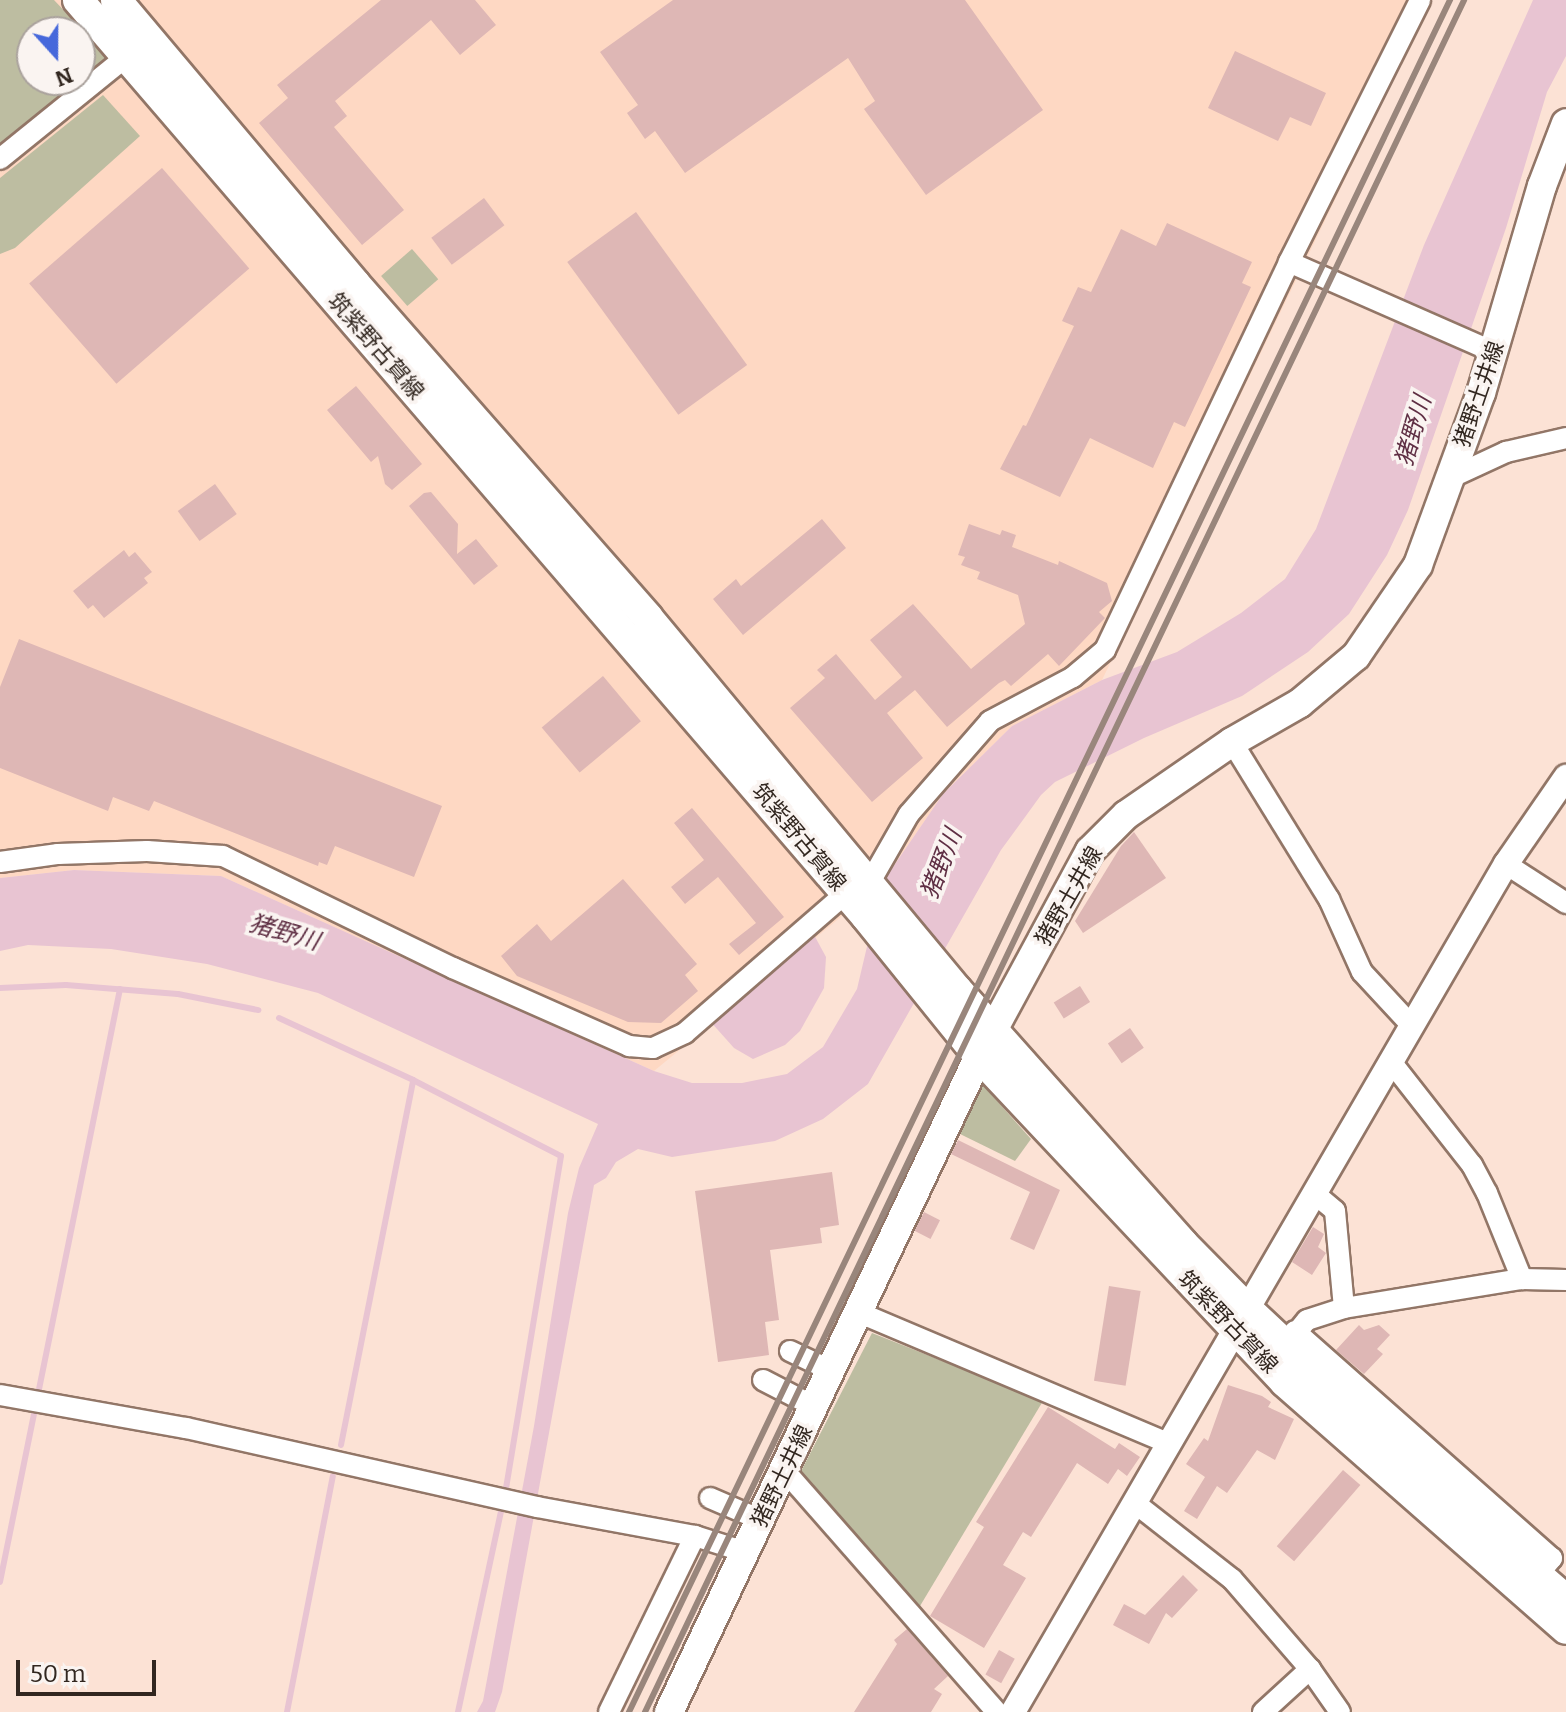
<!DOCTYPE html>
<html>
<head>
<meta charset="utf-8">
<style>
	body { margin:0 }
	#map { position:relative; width:1566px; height:1712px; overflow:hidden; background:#fce2d5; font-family:Bitter,"Noto Sans JP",serif }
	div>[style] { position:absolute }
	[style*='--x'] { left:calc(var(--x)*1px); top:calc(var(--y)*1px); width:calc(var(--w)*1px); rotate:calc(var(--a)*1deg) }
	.built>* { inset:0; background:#fed8c3 }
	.green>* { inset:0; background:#bdbda1; transform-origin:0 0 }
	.water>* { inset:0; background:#e8c4d2 }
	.stream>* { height:6px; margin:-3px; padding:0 3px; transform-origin:3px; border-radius:3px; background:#e8c4d2 }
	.building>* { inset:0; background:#deb7b5; transform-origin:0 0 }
	.roads { filter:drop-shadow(2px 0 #927667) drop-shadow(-2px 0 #927667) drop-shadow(0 2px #927667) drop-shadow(0 -2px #927667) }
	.minor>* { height:20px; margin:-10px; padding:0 10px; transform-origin:10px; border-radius:10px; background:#fff }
	.tertiary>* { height:24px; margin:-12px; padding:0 12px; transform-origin:12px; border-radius:12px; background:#fff }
	.secondary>* { height:28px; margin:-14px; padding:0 14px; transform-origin:14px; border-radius:14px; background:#fff }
	.primary>* { height:30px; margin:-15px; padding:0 15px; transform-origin:15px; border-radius:15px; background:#fff }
	.rail>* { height:6px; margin:-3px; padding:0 3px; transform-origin:3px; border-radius:3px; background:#99867c }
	span { translate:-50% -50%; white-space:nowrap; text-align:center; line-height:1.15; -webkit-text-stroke:7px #faf4f1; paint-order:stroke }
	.street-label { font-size:22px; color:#322720 }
	.water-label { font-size:24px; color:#5f2f44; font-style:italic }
	.north { position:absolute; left:16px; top:16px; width:80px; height:80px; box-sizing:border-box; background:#faf4f1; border:2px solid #aaa29d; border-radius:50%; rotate:159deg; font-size:22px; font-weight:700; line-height:32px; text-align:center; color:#322720 }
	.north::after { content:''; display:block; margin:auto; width:28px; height:36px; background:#4668db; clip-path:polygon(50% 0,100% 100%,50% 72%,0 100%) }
	.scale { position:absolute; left:16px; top:1660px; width:140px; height:36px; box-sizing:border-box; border:4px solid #322720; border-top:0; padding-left:10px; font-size:24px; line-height:28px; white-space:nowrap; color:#322720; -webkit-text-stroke:6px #faf4f1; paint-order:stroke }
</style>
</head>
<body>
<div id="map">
	<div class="built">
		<i style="clip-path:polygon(48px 0,1432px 0,1102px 680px,1012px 726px,943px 794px,882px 883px,654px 1071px,221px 876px,74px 870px,0 878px,0 135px,80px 80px,80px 32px)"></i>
	</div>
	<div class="green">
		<i style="clip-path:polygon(evenodd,0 0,54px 0,109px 58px,0 150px,0 0,32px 32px,80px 32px,80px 80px,32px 80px,32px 32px)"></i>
		<i style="clip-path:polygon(103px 95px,140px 136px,15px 248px,0 254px,0 178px)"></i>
		<i style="left:412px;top:249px;width:40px;height:41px;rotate:49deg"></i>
		<i style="clip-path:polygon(983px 1085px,1031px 1139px,1015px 1161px,958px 1133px,969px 1101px)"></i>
		<i style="clip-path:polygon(872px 1333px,1043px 1401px,917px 1611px,799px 1475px)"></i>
	</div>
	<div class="water">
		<i style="clip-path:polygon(1533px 0,1566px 0,1566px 56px,1547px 92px,1506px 228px,1408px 510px,1387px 555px,1349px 614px,1308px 652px,1242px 696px,1144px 738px,1055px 782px,1041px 795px,1001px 850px,868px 1084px,823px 1119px,775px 1141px,672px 1157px,638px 1149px,616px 1162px,606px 1178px,594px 1185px,502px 1692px,495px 1712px,477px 1712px,483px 1701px,534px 1426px,568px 1213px,579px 1168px,598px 1124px,318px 993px,207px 964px,111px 949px,28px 945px,0 951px,0 878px,74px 870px,221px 876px,654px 1071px,692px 1083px,742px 1083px,787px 1074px,823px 1047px,857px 989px,882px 883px,943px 794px,1012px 726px,1102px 680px,1177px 652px,1241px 613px,1285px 579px,1316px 529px,1424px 245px)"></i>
		<i style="clip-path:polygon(813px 933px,826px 957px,824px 988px,800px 1031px,785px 1045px,753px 1059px,734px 1048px,709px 1020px)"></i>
	</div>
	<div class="stream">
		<i style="--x:0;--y:988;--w:66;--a:-2.6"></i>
		<i style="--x:66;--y:985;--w:112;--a:4.6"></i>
		<i style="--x:178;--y:994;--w:82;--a:11.3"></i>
		<i style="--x:279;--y:1018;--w:148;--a:24.8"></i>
		<i style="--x:341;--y:1445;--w:372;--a:-78.8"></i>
		<i style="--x:413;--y:1080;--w:166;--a:27.2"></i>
		<i style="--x:561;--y:1156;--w:337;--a:99.4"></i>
		<i style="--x:0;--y:1582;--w:605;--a:-78.56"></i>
		<i style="--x:287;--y:1712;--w:240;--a:-79"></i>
		<i style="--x:458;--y:1712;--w:210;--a:-77.9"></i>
	</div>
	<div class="building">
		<i style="clip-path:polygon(381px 0,475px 0,496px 25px,460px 55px,431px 20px,335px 101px,347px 116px,334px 127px,404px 210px,362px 245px,259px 123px,288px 98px,277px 85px)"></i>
		<i style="clip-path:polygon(673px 0,965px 0,1043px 110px,926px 195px,864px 109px,875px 101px,848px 58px,685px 173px,655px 131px,645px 139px,627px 113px,638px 105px,600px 52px)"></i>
		<i style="clip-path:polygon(1235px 51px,1326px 93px,1311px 126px,1290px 117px,1278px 141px,1208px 108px)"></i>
		<i style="left:162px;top:168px;width:133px;height:176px;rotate:49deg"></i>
		<i style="left:484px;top:198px;width:34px;height:66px;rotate:53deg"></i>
		<i style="left:636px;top:212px;width:189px;height:85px;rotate:54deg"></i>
		<i style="clip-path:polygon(1167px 223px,1252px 262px,1242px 283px,1251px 287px,1185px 427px,1174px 422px,1153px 468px,1090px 438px,1060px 497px,1000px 469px,1023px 425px,1026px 426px,1074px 326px,1062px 321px,1078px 287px,1091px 292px,1121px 229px,1156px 246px)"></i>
		<i style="clip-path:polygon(356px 386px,422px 464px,392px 490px,385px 484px,378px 456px,371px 462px,327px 410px)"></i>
		<i style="left:215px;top:484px;width:37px;height:46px;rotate:54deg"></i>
		<i style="clip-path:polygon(431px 492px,458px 524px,457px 554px,476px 539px,498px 566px,474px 585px,409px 506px,424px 493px)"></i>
		<i style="clip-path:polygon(822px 519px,846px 548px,743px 635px,713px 599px,736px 579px,741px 586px)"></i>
		<i style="clip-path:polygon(969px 524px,1000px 535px,1002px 530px,1016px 535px,1012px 547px,1058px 565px,1059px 561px,1107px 583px,1112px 601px,1099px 612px,1105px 618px,1059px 666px,1048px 654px,1011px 686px,1005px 680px,999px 683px,947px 727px,915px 690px,887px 713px,923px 758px,872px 802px,790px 708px,825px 678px,817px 670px,836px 654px,875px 700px,902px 677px,870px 640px,913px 604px,971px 669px,1025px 624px,1018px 595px,977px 579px,980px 572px,961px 565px,965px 557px,958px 555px)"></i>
		<i style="clip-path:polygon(124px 550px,129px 557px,135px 552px,152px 572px,144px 578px,148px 583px,104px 618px,93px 605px,88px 609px,73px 591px)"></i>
		<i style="clip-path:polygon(19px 639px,442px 806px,414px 877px,335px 846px,327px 865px,319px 862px,318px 866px,154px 801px,149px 811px,113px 797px,108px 811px,0 768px,0 687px)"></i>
		<i style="left:603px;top:676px;width:59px;height:80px;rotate:50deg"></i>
		<i style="clip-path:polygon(692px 808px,784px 917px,739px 955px,729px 944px,756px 923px,718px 877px,685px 904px,671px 887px,704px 860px,674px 823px)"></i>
		<i style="clip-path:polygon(1134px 832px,1166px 878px,1083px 933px,1075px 921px,1121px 846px)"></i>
		<i style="clip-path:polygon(623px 879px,697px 964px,685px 975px,698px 991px,661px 1023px,628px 1022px,517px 976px,501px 956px,537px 924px,551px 941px)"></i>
		<i style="left:1080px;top:986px;width:19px;height:31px;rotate:58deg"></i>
		<i style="left:1130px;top:1028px;width:24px;height:27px;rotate:55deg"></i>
		<i style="clip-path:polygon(958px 1140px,1060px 1190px,1034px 1250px,1010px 1239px,1030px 1192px,951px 1154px)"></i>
		<i style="clip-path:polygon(832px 1172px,839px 1225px,820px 1228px,822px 1243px,770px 1250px,779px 1320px,765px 1322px,769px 1355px,718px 1362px,695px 1191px)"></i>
		<i style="left:924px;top:1212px;width:18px;height:21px;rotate:27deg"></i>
		<i style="clip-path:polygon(1313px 1227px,1324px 1234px,1318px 1247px,1326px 1253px,1312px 1275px,1292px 1262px)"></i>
		<i style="left:1109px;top:1286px;width:32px;height:96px;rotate:9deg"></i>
		<i style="clip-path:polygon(1359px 1325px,1364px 1330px,1379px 1325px,1390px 1335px,1377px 1349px,1383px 1354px,1364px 1374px,1336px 1350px)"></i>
		<i style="clip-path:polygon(1228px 1385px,1262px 1396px,1271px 1402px,1268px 1407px,1294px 1419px,1275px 1460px,1257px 1450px,1227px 1493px,1217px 1486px,1197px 1519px,1184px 1511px,1205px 1477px,1186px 1464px,1204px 1438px,1208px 1441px)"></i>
		<i style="clip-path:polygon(1048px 1407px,1115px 1449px,1119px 1443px,1140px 1457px,1127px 1476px,1118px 1469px,1108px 1484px,1077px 1463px,1031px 1537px,1023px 1532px,1003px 1565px,1026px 1578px,984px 1648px,930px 1616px,984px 1527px,976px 1522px)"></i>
		<i style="left:1343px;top:1470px;width:23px;height:101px;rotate:41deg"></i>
		<i style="clip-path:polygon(1183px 1575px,1198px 1590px,1172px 1618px,1166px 1613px,1149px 1644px,1113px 1625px,1124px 1604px,1145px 1615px)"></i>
		<i style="clip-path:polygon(907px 1629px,948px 1676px,934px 1689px,942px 1694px,931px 1712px,854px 1712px,897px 1644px,894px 1640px)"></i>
		<i style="left:999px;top:1650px;width:18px;height:28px;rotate:29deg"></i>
	</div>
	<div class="roads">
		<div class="minor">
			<i style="--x:0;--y:159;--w:164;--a:-39"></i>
			<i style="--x:1289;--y:262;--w:224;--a:23.7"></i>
			<i style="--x:1450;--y:478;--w:62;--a:-24.9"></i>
			<i style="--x:1506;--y:452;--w:62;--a:-13.1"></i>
			<i style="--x:1232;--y:742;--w:185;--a:58.3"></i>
			<i style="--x:1329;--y:899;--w:80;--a:65.7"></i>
			<i style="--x:1362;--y:972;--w:74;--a:47.2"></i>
			<i style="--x:0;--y:862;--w:59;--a:-7.9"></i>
			<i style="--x:58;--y:854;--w:89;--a:-1.9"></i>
			<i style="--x:147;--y:851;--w:76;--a:3.8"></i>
			<i style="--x:223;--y:856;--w:256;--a:26"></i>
			<i style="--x:453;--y:968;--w:193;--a:23.9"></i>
			<i style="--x:629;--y:1046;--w:24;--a:5"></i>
			<i style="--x:653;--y:1048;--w:35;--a:-25"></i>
			<i style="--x:685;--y:1033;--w:213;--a:-41"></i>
			<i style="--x:1506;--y:864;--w:72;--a:33"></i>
			<i style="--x:870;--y:882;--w:78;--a:-60.2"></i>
			<i style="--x:909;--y:814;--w:123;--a:-48.9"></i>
			<i style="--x:990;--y:721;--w:94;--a:-27.9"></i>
			<i style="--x:1073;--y:677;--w:42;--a:-40.2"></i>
			<i style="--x:1105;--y:650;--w:429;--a:-64.6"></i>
			<i style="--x:1289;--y:262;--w:293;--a:-63.4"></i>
			<i style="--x:1392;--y:1063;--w:130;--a:51.9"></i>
			<i style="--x:1472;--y:1165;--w:32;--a:62"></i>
			<i style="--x:1487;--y:1193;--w:93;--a:67.9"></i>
			<i style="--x:1315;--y:1194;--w:26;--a:40"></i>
			<i style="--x:1335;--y:1211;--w:97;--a:84.7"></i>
			<i style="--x:860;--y:1313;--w:337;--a:22.9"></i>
			<i style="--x:1295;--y:1331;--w:343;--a:41.5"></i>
			<i style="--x:1552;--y:1558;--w:23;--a:130"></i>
			<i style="--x:1289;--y:1342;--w:28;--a:-51"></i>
			<i style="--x:1307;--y:1320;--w:39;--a:-18"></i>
			<i style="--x:1344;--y:1308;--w:180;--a:-9.3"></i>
			<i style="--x:1522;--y:1279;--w:44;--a:1.3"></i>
			<i style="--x:790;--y:1351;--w:47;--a:25.5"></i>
			<i style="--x:763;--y:1380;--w:59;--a:27.4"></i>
			<i style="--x:0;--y:1395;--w:189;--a:10.1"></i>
			<i style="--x:186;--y:1428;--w:360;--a:12.7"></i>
			<i style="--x:537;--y:1507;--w:161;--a:10.4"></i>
			<i style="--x:695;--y:1536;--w:52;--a:17.7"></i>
			<i style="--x:785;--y:1471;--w:321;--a:48.7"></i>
			<i style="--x:710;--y:1498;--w:56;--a:23.3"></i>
			<i style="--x:1135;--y:1503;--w:123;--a:38.1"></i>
			<i style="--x:1232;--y:1579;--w:119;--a:49.1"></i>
			<i style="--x:1310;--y:1669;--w:52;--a:55.1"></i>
			<i style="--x:609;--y:1712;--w:196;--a:-64"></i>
			<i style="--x:1263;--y:1712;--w:64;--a:-42.5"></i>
		</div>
		<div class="tertiary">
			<i style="--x:1013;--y:1712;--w:981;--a:-59.83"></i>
			<i style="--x:1506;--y:864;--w:106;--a:-55.4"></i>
		</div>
		<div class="secondary">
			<i style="--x:669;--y:1712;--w:726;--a:-64.71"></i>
			<i style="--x:979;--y:1056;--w:233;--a:-61.6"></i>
			<i style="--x:1090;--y:851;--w:51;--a:-45"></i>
			<i style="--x:1126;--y:815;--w:129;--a:-34.6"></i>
			<i style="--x:1232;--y:742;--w:78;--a:-29.8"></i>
			<i style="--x:1300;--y:703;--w:73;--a:-40"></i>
			<i style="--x:1356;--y:656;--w:110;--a:-55.7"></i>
			<i style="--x:1418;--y:565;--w:183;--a:-69.9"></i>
			<i style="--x:1481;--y:393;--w:216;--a:-73.6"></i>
			<i style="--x:1542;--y:186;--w:67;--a:-69.1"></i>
		</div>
		<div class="primary">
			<i style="--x:78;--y:0;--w:1208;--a:49.3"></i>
			<i style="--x:866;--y:916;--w:180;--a:51.1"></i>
			<i style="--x:979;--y:1056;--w:447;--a:46.8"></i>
			<i style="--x:1285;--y:1382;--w:374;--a:41.3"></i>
			<i style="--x:116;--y:0;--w:371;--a:49.9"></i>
			<i style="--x:355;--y:284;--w:444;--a:48.7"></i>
			<i style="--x:648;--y:618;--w:484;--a:50.3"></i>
			<i style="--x:957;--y:990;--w:340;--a:48.3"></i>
			<i style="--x:1183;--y:1244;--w:93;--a:45.4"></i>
			<i style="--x:1248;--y:1310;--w:294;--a:43.1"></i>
			<i style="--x:1463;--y:1511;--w:136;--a:40.8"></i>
		</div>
	</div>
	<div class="rail">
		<i style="--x:629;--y:1712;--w:1899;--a:-64.38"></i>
		<i style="--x:645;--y:1712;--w:1898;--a:-64.43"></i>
	</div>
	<div class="street-label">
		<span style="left:376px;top:346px;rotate:49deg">筑紫野古賀線</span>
		<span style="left:1479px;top:394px;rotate:-71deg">猪野土井線</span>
		<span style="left:799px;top:837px;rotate:50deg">筑紫野古賀線</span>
		<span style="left:1069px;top:896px;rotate:-60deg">猪野土井線</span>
		<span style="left:1228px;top:1322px;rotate:46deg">筑紫野古賀線</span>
		<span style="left:782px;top:1476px;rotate:-64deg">猪野土井線</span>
	</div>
	<div class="water-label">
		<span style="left:1414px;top:431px;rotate:-74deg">猪野川</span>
		<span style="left:942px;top:864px;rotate:-69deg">猪野川</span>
		<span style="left:284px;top:933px;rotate:16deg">猪野川</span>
	</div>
	<div class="north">N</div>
	<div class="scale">50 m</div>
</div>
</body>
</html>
